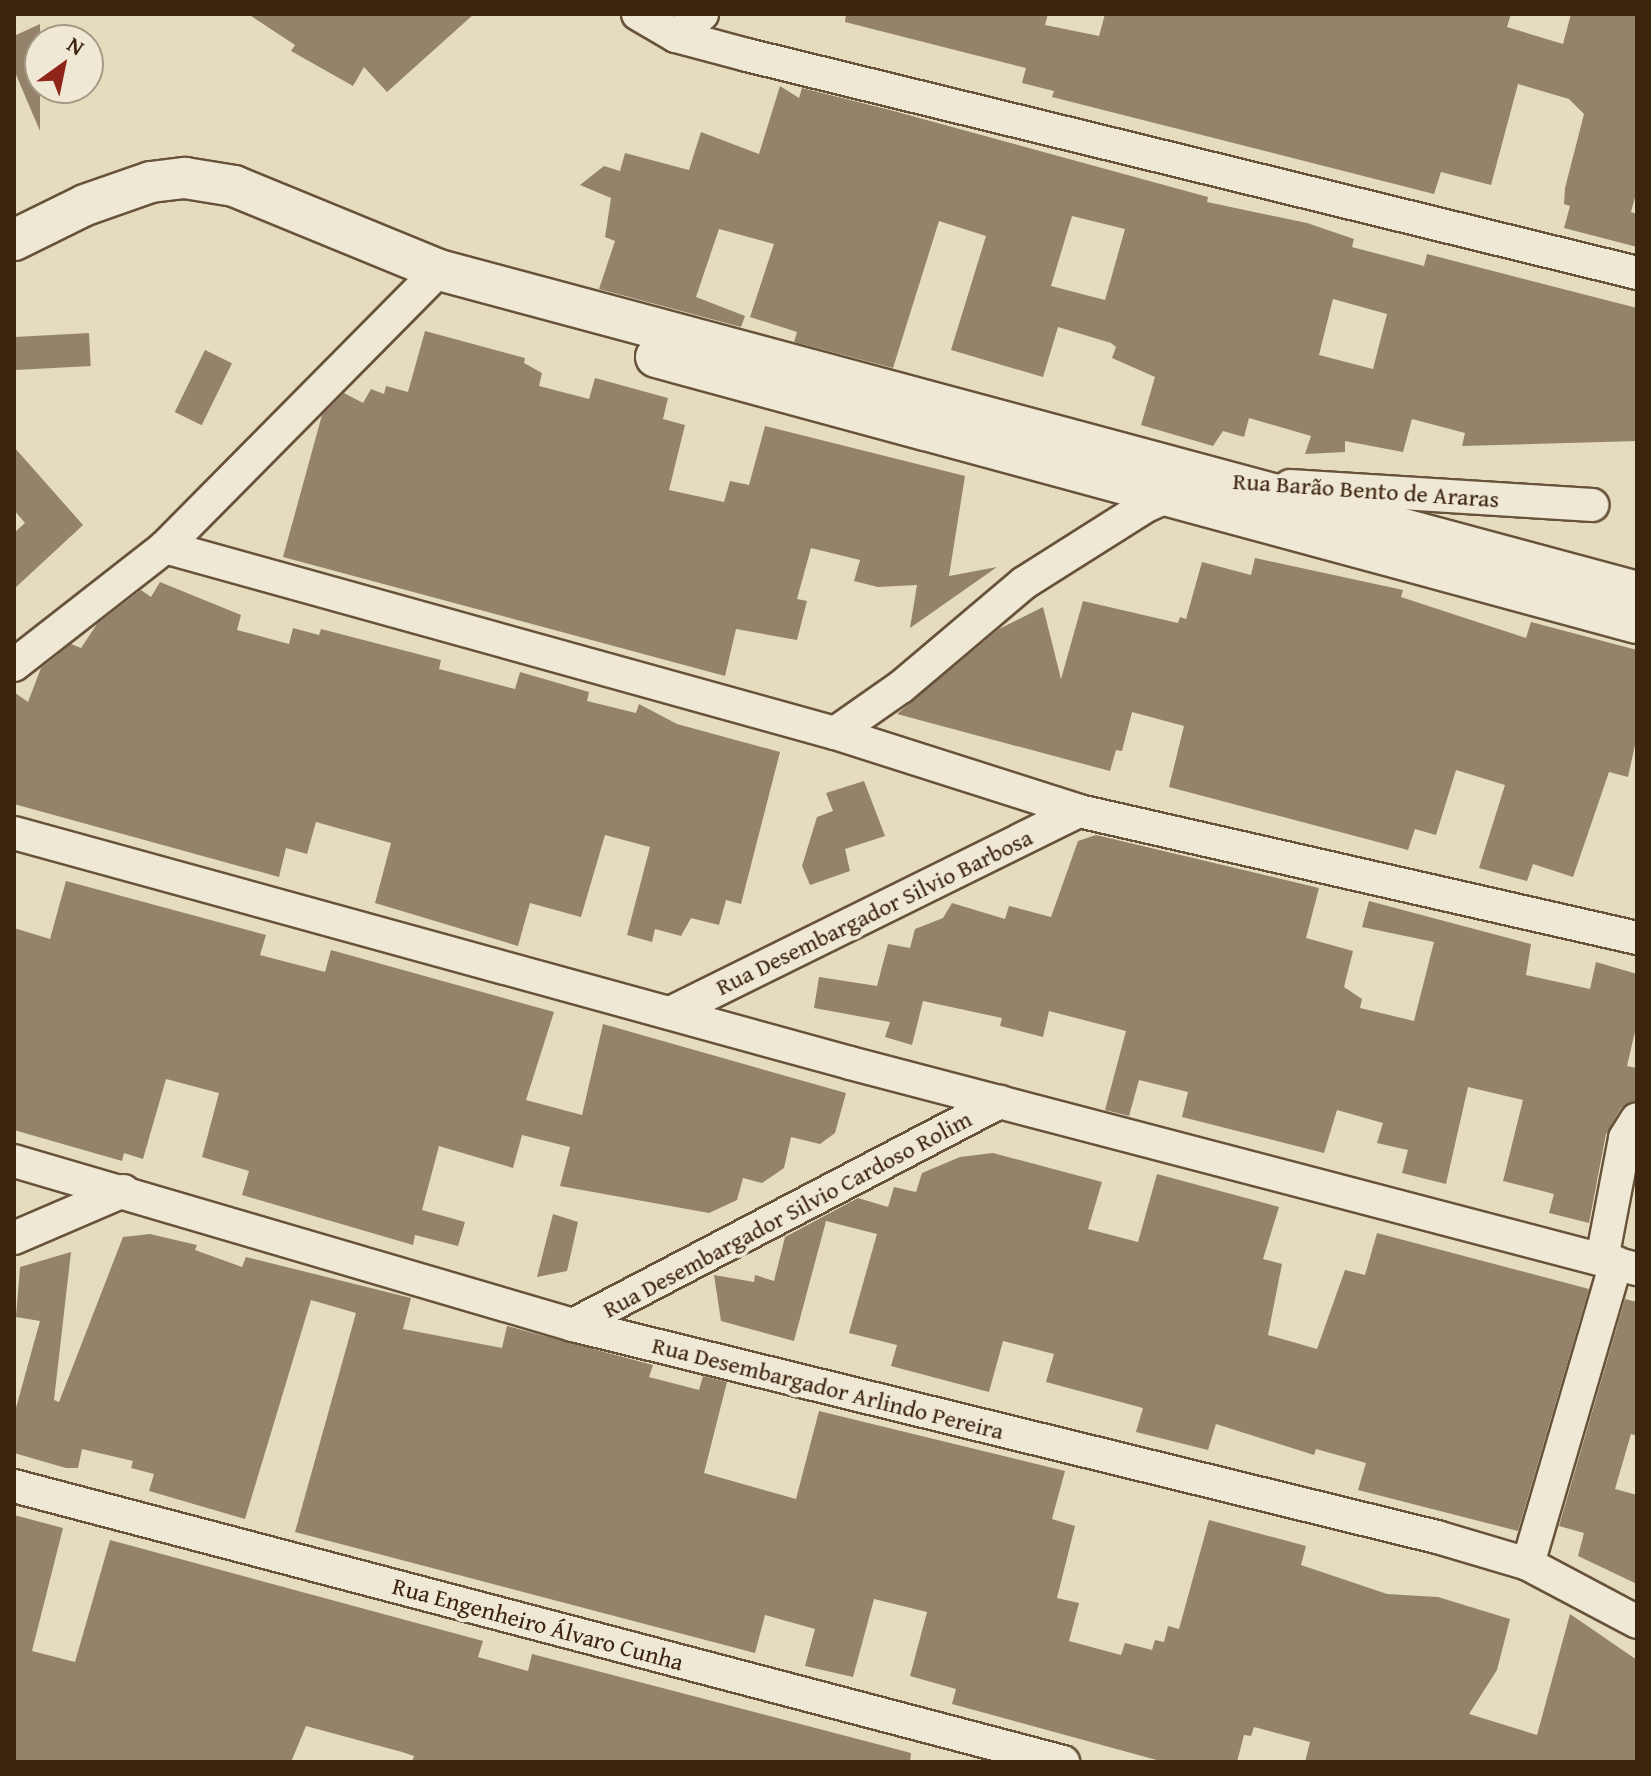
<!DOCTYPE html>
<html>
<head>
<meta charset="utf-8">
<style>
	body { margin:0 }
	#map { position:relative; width:1651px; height:1776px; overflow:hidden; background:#e5dbbf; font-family:"Gentium Book Plus",serif }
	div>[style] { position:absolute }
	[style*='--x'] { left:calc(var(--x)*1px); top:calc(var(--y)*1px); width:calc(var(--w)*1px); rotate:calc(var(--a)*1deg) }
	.building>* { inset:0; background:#94836a; transform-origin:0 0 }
	.roads { filter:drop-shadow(2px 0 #67523a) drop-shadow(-2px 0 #67523a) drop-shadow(0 2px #67523a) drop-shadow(0 -2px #67523a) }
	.minor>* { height:32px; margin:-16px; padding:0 16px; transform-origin:16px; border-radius:16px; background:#eee8d5 }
	.tertiary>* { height:40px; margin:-20px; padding:0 20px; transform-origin:20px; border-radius:20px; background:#eee8d5 }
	span { translate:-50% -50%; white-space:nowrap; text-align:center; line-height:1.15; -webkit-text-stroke:8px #eee8d5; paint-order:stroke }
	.street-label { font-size:24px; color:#3d240e }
	.frame { position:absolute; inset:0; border:16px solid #3d240e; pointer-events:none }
	.north { position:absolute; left:24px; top:24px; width:80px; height:80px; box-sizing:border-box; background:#eee8d5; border:2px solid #a79a85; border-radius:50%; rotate:33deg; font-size:22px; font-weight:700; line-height:32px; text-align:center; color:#3d240e }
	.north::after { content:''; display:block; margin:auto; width:28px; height:36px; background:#8f2418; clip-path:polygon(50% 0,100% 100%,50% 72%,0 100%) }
</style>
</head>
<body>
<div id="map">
	<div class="building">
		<i style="clip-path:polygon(248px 14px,474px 14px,387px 92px,364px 67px,353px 86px,291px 51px,295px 45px)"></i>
		<i style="clip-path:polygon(846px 14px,1048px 14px,1045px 25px,1099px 36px,1105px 14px,1511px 14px,1507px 27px,1563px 44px,1571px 14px,1637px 14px,1637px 190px,1631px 212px,1637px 214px,1637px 247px,1564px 228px,1570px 206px,1564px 204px,1565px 188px,1584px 114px,1569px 99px,1518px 84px,1491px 185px,1441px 172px,1434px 194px,1052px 97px,1054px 91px,1022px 83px,1026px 68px,845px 22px)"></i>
		<i style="clip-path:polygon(40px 24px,40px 131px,14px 70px,14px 36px)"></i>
		<i style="clip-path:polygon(evenodd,780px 86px,799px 98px,802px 88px,890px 110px,1208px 197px,1207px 202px,1307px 223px,1354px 239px,1352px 247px,1424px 266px,1427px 254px,1637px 308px,1637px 441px,1462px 446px,1465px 433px,1412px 419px,1403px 452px,1345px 441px,1345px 452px,1305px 454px,1311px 436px,1249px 418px,1244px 437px,1223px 431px,1213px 446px,1141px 425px,1155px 377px,1112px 358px,1116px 347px,1111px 343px,1058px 327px,1043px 377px,951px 350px,986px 236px,939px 221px,893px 368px,794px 342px,797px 332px,750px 317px,774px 244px,719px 229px,696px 297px,745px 316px,741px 327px,599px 289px,615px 241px,605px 237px,611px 198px,580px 185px,604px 166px,620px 171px,625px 153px,689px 170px,701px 132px,759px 154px,780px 86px,1072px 216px,1125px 229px,1105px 300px,1051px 286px,1072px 216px,780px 86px,1333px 299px,1387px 314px,1373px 369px,1319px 355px,1333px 299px)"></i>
		<i style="clip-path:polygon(425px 331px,525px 358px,524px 363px,542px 373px,539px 386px,589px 399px,595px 378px,668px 398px,663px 419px,685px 425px,669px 490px,724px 502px,730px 481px,749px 485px,765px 426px,965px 476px,949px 576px,997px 567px,910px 628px,917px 585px,878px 587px,854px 581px,860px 560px,811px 548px,797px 599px,807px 601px,797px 640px,736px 629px,725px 676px,283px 557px,322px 415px,344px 393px,363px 403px,371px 389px,384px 394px,386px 386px,408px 392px)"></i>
		<i style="left:89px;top:333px;width:33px;height:75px;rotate:87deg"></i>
		<i style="left:205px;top:350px;width:30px;height:69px;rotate:26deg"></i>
		<i style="clip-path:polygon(14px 447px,83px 525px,14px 589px,14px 533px,25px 523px,14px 510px)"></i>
		<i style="clip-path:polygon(1255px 558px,1403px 590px,1401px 597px,1526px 638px,1531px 622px,1637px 650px,1637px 736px,1628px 777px,1609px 772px,1573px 877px,1533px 864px,1527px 881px,1479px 868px,1505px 785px,1456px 770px,1436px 835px,1415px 829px,1408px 850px,1169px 787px,1184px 726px,1132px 712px,1122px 751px,1116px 750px,1110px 771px,897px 714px,999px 629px,1043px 607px,1061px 679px,1083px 601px,1178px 623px,1180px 617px,1186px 619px,1202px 562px,1251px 575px)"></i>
		<i style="clip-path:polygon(160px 582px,241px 615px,237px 630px,289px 644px,293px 628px,319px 635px,321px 629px,441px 660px,439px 669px,515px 689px,520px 672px,589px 692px,587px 701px,636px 713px,639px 704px,677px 724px,780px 752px,741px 904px,726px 900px,719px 925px,691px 918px,681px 936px,655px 929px,652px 942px,627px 935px,650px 847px,605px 835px,581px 917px,530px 903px,518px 946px,375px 903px,391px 843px,316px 822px,307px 854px,286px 848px,279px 877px,14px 804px,14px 692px,28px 702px,41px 668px,71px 644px,81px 648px,97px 624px,141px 590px,151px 597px)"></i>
		<i style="clip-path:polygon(864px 781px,885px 836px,845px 849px,850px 871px,810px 885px,802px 866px,817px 817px,833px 811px,826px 793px)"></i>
		<i style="clip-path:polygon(1096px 835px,1319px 888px,1306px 938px,1353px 951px,1344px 987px,1362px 999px,1360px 1008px,1414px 1021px,1434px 942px,1362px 927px,1369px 901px,1531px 944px,1526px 975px,1590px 989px,1596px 962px,1637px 974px,1637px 1023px,1627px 1066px,1637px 1068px,1637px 1100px,1621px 1108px,1606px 1134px,1589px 1223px,1549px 1213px,1554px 1194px,1503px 1181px,1523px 1100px,1468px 1087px,1446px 1184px,1402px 1173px,1408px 1150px,1377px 1143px,1383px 1123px,1337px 1110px,1324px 1153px,1182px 1117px,1188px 1092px,1139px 1080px,1129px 1116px,1105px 1110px,1126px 1031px,1049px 1011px,1043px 1037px,1000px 1026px,1002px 1018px,923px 1001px,912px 1045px,885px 1037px,890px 1022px,814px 1008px,819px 977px,877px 986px,888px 944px,910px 948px,915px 929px,943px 918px,952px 903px,1005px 919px,1009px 906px,1051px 917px,1078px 841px)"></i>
		<i style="clip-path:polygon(66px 881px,266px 935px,260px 955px,325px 972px,331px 950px,554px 1012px,526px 1100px,582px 1115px,603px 1024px,846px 1093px,835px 1133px,820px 1144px,791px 1137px,784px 1168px,762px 1183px,743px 1178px,737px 1200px,709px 1213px,560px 1186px,570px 1147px,522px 1135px,513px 1168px,439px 1146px,422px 1210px,465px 1222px,458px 1246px,415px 1235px,413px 1245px,242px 1195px,249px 1171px,202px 1157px,219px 1093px,166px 1079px,143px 1159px,124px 1153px,122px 1161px,14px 1130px,14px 928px,50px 939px)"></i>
		<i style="clip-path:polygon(993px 1153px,1102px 1182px,1088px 1229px,1138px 1242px,1157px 1174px,1279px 1207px,1263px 1259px,1282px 1264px,1268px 1335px,1317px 1349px,1345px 1270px,1365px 1275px,1377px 1233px,1589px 1289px,1518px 1531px,1358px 1490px,1366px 1463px,1316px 1449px,1314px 1455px,1216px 1424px,1208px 1450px,1136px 1432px,1143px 1408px,1046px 1382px,1054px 1354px,1003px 1341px,989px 1392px,891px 1366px,897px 1345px,849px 1333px,877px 1234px,826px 1221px,794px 1341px,721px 1321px,714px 1275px,754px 1282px,755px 1275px,774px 1281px,785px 1237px,858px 1198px,888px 1207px,894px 1187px,916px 1192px,922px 1173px,960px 1157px)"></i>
		<i style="clip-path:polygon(553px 1214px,578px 1222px,567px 1271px,537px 1277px)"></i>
		<i style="clip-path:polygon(150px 1234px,197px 1245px,195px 1250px,242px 1267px,246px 1257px,411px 1298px,403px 1329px,502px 1348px,507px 1326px,653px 1365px,649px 1377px,699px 1390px,703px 1376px,727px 1382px,704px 1473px,796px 1499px,819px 1411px,1065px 1471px,1052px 1519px,1075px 1526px,1057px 1598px,1079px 1603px,1069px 1641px,1121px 1655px,1125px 1643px,1152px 1650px,1155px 1640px,1164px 1642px,1168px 1626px,1179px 1629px,1209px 1520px,1306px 1546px,1301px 1565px,1387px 1594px,1438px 1597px,1510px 1619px,1497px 1670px,1469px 1714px,1537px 1735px,1570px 1614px,1637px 1660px,1637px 1762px,1305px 1762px,1310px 1742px,1254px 1727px,1251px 1736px,1244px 1735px,1237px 1762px,1164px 1762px,952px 1704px,956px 1689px,910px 1676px,927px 1612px,874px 1599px,853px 1677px,805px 1666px,815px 1629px,765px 1615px,755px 1653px,295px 1532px,356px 1313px,311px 1300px,245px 1519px,149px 1491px,154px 1474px,131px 1468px,133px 1461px,82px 1449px,78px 1468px,66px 1468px,14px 1453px,14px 1415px,40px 1321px,16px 1317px,20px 1267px,71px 1252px,54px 1400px,59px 1402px,123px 1237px)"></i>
		<i style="clip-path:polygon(1625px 1299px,1637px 1302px,1637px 1436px,1631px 1434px,1615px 1489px,1637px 1495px,1637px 1584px,1578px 1556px,1584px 1533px,1559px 1526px)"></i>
		<i style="clip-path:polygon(14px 1515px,63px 1528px,32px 1651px,75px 1662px,110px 1540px,483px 1641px,478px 1657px,528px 1671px,532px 1654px,911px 1753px,910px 1762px,412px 1762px,414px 1756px,402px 1752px,306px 1726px,291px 1762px,14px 1762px)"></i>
	</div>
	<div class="roads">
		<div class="minor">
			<i style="--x:638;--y:14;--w:44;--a:30.1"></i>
			<i style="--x:676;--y:36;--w:73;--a:15"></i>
			<i style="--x:747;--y:55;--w:916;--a:13.76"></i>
			<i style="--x:676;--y:36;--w:34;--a:-40"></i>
			<i style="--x:1290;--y:486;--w:303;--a:3.6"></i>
			<i style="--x:165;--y:547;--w:695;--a:15.52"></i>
			<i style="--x:835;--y:733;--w:256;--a:17.7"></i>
			<i style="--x:1079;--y:811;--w:572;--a:12.82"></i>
			<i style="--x:14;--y:665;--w:192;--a:-38"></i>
			<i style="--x:165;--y:547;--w:390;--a:-45.3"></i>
			<i style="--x:835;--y:733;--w:80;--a:-34.9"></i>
			<i style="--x:901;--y:687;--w:161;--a:-40.2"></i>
			<i style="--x:1024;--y:583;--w:142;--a:-32.3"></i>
			<i style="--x:1144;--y:507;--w:37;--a:-24"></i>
			<i style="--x:14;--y:833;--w:867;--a:15.38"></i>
			<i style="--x:850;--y:1063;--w:814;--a:14.67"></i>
			<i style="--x:670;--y:1013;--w:456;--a:-26.3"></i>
			<i style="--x:14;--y:1161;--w:583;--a:16.35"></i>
			<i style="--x:573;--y:1325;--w:890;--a:13.79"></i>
			<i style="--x:1437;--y:1537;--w:95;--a:16.5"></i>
			<i style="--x:1528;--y:1564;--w:123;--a:28"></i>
			<i style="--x:14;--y:1238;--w:119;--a:-23.3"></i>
			<i style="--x:1602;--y:1259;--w:123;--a:-79.2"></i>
			<i style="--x:1625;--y:1138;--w:22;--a:-58"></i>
			<i style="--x:573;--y:1325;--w:482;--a:-27.6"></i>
			<i style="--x:14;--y:1486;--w:1085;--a:14.74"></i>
			<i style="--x:1528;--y:1564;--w:314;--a:-73.7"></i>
		</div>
		<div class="tertiary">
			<i style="--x:14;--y:240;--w:79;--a:-26.2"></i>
			<i style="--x:85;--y:205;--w:70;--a:-19.2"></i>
			<i style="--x:151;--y:182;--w:34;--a:-7"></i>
			<i style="--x:185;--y:178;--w:50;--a:9.3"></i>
			<i style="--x:234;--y:186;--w:222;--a:22.3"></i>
			<i style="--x:439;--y:270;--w:1241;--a:15.04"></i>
			<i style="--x:656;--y:357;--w:1016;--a:15.17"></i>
		</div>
	</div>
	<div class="street-label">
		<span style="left:1366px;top:490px;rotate:4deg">Rua Barão Bento de Araras</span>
		<span style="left:874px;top:912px;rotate:-26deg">Rua Desembargador Silvio Barbosa</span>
		<span style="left:787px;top:1214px;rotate:-28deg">Rua Desembargador Silvio Cardoso Rolim</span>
		<span style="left:828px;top:1388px;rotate:14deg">Rua Desembargador Arlindo Pereira</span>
		<span style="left:538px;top:1624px;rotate:15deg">Rua Engenheiro Álvaro Cunha</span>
	</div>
	<div class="frame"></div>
	<div class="north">N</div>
</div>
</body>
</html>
